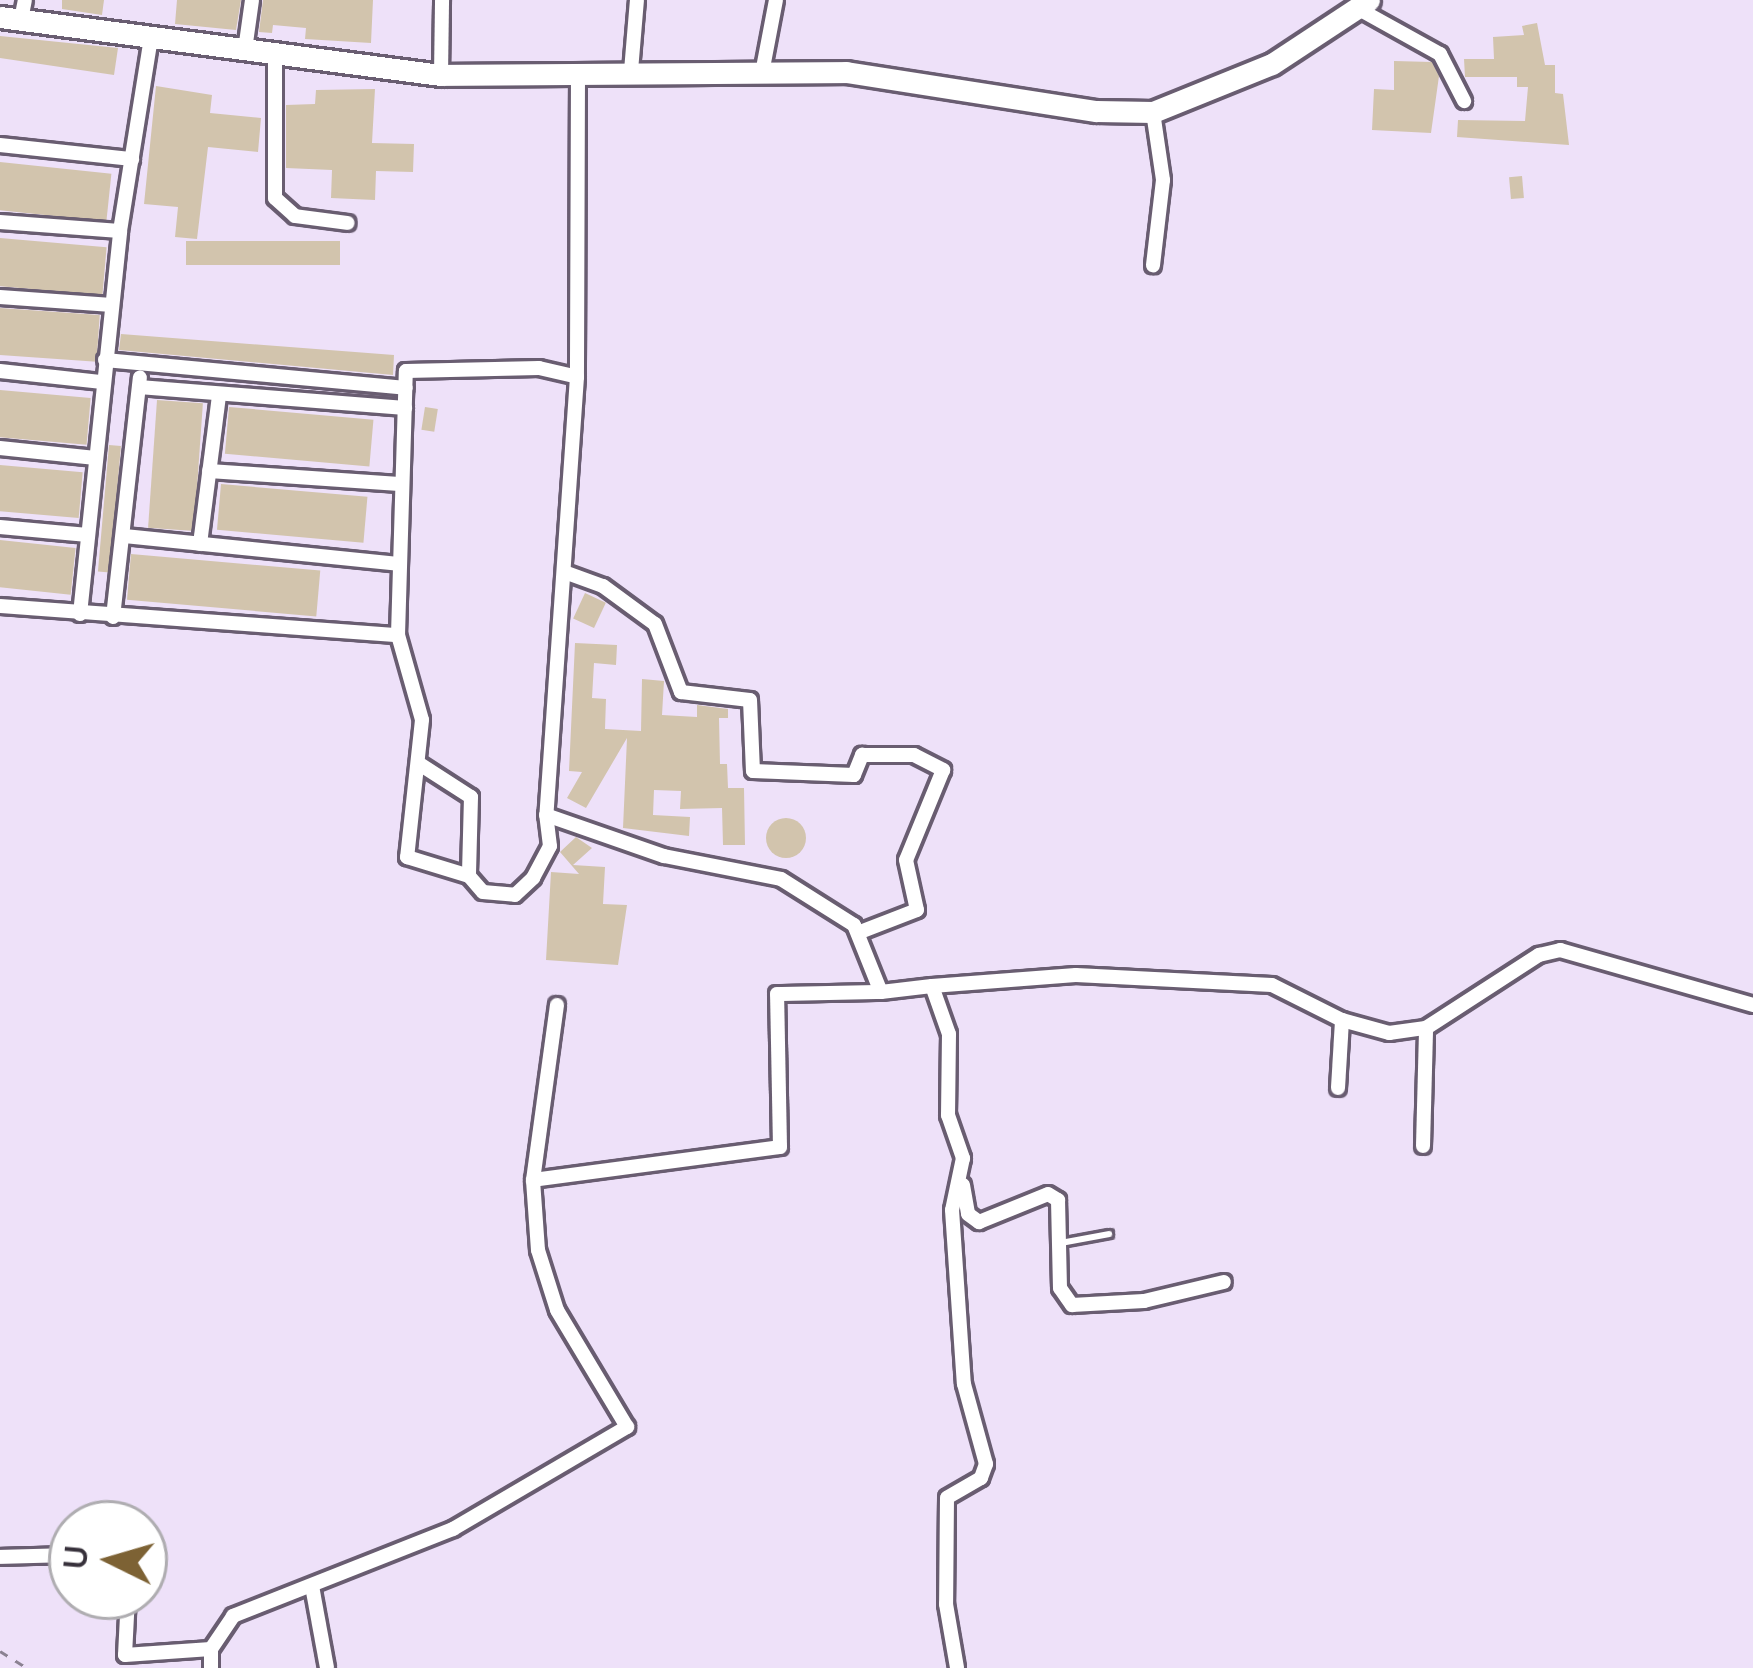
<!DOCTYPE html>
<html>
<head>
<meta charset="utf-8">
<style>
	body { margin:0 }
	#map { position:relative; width:1753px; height:1668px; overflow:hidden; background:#eee1f9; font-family:Manrope,sans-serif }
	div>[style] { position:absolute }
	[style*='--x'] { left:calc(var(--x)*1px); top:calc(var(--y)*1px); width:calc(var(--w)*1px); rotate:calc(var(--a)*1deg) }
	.building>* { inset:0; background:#d2c4ad; transform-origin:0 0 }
	.round { border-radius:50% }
	.path>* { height:3px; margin-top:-1.5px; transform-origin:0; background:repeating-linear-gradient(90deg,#8b8292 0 9px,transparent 0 18px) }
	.roads { filter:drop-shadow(3px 0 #695d71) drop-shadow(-3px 0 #695d71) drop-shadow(0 3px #695d71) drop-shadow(0 -3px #695d71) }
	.service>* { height:6px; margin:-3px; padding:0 3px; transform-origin:3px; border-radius:3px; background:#fff }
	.minor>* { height:14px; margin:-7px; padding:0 7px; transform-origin:7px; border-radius:7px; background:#fff }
	.primary>* { height:21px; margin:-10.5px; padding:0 10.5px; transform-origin:10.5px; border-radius:10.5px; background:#fff }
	span { translate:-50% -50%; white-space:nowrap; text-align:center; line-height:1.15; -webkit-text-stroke:9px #fff; paint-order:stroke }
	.north { position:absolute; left:48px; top:1500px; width:120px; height:120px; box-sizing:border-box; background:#fff; border:3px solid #afadb1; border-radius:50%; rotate:275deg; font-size:33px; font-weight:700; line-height:48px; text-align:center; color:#37313b }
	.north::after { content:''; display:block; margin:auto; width:42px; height:54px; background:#7d6234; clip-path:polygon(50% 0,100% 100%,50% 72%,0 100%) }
</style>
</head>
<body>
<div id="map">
	<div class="building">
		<i style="clip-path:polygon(62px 0,104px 0,102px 15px,62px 9px)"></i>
		<i style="clip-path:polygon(177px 0,241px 0,236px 30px,175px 24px)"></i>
		<i style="clip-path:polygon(263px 0,373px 0,371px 43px,305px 39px,306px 28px,273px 25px,272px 33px,259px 32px)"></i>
		<i style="clip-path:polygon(1537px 23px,1545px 65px,1555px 65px,1555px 93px,1563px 94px,1569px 145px,1457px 137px,1458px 120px,1525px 121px,1528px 87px,1517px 87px,1517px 77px,1465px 77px,1464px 59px,1494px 59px,1493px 37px,1524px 35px,1522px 26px)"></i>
		<i style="clip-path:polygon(0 36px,118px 48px,114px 75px,0 58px)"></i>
		<i style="clip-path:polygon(1394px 61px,1432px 62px,1439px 76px,1431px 133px,1372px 130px,1374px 89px,1394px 90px)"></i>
		<i style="clip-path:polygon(156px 86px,212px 95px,210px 113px,261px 118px,258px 152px,208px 147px,197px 239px,175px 237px,178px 207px,144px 204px)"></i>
		<i style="clip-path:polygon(375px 89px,372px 143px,414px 144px,413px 172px,376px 171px,375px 200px,331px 198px,332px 170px,286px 168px,286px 105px,315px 104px,316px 90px)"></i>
		<i style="left:0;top:162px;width:112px;height:48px;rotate:6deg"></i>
		<i style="left:1522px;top:176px;width:22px;height:13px;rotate:85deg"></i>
		<i style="left:0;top:238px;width:107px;height:48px;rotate:5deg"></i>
		<i style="left:340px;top:241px;width:24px;height:154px;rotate:90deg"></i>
		<i style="left:0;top:308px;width:100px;height:47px;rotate:4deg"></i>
		<i style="clip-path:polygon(121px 334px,394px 355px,393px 375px,119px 350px)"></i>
		<i style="left:0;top:390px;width:91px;height:47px;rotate:5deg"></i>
		<i style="left:157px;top:400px;width:46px;height:128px;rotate:4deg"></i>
		<i style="left:229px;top:407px;width:145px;height:47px;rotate:5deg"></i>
		<i style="left:425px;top:407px;width:13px;height:23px;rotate:9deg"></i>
		<i style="left:109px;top:445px;width:12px;height:127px;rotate:5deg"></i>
		<i style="left:0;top:465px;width:83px;height:46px;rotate:5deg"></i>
		<i style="left:221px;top:484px;width:147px;height:46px;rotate:5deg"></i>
		<i style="left:0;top:540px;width:76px;height:47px;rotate:6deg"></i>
		<i style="left:131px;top:554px;width:190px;height:46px;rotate:5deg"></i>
		<i style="left:585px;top:593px;width:23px;height:28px;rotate:25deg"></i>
		<i style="clip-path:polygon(575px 643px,617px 645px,616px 665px,594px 663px,592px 698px,606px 699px,605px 729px,641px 731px,642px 679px,664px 681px,662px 715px,697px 717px,697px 705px,728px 709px,728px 718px,719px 718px,720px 764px,727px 764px,728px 788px,744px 788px,745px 845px,723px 845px,722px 808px,680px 809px,681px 791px,654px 790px,653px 815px,690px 817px,689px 836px,623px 828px,627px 738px,586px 808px,567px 798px,582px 772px,569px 771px)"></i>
		<i class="round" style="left:766px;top:818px;width:40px;height:40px"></i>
		<i style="clip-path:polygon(576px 837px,592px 848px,573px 865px,605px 867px,603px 904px,627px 905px,618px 965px,546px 960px,551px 872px,579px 874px,560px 852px)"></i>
	</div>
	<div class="path">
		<i style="--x:0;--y:1651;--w:32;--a:32"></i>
	</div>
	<div class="roads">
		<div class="service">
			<i style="--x:1061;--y:1243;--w:49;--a:-10.6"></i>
		</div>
		<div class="minor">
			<i style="--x:1357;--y:8;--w:95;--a:29"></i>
			<i style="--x:1440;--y:54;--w:53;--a:62.9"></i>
			<i style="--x:21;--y:20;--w:20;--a:-79"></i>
			<i style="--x:245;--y:50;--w:50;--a:-82"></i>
			<i style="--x:275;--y:54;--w:144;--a:90"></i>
			<i style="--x:275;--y:198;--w:27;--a:42"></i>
			<i style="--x:295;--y:216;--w:53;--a:7.5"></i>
			<i style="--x:763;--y:68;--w:69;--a:-79.2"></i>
			<i style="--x:631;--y:71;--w:71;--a:-85.2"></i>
			<i style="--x:441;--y:75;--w:75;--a:-89.2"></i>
			<i style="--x:578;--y:76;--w:301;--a:90.2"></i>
			<i style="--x:577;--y:377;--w:439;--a:94"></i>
			<i style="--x:546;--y:815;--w:125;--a:19.2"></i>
			<i style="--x:664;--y:856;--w:119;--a:11.1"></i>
			<i style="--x:781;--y:879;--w:86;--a:32.2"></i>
			<i style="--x:854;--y:925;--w:72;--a:68.1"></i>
			<i style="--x:881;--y:992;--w:51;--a:-6.7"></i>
			<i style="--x:932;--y:986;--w:51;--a:70.5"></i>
			<i style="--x:949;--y:1034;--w:81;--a:90.7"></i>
			<i style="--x:948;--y:1115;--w:46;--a:70.8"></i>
			<i style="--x:963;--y:1158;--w:53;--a:101.9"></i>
			<i style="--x:952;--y:1210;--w:174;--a:86.1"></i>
			<i style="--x:964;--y:1384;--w:83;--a:74.6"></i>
			<i style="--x:986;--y:1464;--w:15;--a:110"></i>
			<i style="--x:981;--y:1478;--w:39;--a:150"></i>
			<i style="--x:947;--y:1498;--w:106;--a:90.5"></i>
			<i style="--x:946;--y:1604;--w:65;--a:80.2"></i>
			<i style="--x:1153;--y:112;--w:69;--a:81.6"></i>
			<i style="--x:1163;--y:180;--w:86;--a:96.7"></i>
			<i style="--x:0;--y:145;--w:133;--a:6.1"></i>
			<i style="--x:0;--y:222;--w:120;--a:4.3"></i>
			<i style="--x:0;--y:297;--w:112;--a:4.1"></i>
			<i style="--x:105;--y:360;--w:302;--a:5.3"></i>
			<i style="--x:0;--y:371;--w:103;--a:6.2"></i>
			<i style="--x:139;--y:387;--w:267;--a:4.5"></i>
			<i style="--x:0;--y:448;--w:96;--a:6"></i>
			<i style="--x:209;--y:471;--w:191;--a:3.9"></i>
			<i style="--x:0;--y:527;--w:88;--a:5.2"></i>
			<i style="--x:124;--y:536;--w:276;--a:5.8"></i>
			<i style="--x:200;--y:544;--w:150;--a:-82.7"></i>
			<i style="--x:567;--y:573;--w:38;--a:20"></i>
			<i style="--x:603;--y:586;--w:64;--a:36.2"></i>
			<i style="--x:655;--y:624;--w:73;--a:69.1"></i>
			<i style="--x:681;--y:692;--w:69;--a:6.6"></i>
			<i style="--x:750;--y:700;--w:71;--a:87.6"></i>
			<i style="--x:753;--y:771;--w:101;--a:2.3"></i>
			<i style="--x:854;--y:775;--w:22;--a:-68"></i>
			<i style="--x:862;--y:755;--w:52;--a:0"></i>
			<i style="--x:914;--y:755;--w:33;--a:27"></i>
			<i style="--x:943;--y:770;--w:97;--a:112.3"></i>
			<i style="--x:906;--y:860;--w:51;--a:77.6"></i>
			<i style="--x:917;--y:910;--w:61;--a:158.9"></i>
			<i style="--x:0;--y:606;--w:399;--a:4.2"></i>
			<i style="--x:398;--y:635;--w:264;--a:-88.3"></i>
			<i style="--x:406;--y:371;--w:133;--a:-1.3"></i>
			<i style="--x:539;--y:368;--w:39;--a:13"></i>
			<i style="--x:80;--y:614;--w:385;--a:-84"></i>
			<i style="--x:120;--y:231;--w:196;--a:-80.9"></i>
			<i style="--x:113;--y:617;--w:241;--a:-83.6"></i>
			<i style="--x:398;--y:635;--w:88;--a:74.2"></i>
			<i style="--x:422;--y:720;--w:138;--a:96.2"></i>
			<i style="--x:407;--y:857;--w:65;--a:17"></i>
			<i style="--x:418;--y:763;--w:63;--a:32.7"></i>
			<i style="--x:471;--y:797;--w:79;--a:91.5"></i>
			<i style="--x:469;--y:876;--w:21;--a:49"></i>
			<i style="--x:483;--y:892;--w:32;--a:5"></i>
			<i style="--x:515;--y:895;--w:25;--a:-43"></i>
			<i style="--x:533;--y:878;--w:36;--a:-62"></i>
			<i style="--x:550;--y:846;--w:31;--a:-97"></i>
			<i style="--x:932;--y:986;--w:144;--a:-4.4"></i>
			<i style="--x:1076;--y:975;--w:196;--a:2.9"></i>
			<i style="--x:1272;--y:985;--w:78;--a:26.6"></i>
			<i style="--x:1342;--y:1020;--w:49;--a:15.5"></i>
			<i style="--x:1389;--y:1033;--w:37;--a:-8"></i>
			<i style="--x:1426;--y:1028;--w:135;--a:-32.9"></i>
			<i style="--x:1539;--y:955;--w:22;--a:-13"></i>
			<i style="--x:1560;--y:950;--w:201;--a:15.9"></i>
			<i style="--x:557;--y:1005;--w:177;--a:97.8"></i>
			<i style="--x:533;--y:1180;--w:249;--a:-7.6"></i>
			<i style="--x:780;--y:1147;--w:153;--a:-91.1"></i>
			<i style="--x:777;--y:994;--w:104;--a:-1.1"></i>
			<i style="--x:1338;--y:1088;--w:68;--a:-86.6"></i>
			<i style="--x:1423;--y:1146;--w:118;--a:-88.5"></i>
			<i style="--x:963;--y:1185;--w:29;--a:80"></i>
			<i style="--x:968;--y:1214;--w:14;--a:36"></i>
			<i style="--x:979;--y:1222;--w:74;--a:-22.1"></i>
			<i style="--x:1048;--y:1194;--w:12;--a:31"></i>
			<i style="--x:1058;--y:1200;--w:88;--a:88.7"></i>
			<i style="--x:1060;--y:1288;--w:21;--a:55"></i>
			<i style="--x:1072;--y:1305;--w:72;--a:-3.2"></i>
			<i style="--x:1144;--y:1301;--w:82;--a:-13.4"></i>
			<i style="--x:0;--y:1557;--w:72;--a:-1.6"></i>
			<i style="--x:312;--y:1586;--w:83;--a:79.6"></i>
			<i style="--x:128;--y:1596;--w:59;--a:92.9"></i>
			<i style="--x:125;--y:1655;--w:86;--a:-4"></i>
			<i style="--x:211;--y:1668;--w:19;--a:-90"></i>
			<i style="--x:211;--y:1649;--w:40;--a:-56"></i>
			<i style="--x:233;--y:1616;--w:237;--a:-21.6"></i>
			<i style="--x:453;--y:1529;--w:202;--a:-30.4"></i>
			<i style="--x:627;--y:1427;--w:136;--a:-120.9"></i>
			<i style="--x:557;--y:1310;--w:63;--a:-107.6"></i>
			<i style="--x:538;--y:1250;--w:70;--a:-94.1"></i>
		</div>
		<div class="primary">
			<i style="--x:0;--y:17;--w:445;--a:7.5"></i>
			<i style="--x:441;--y:75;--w:405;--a:-0.4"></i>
			<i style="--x:846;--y:72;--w:253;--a:8.9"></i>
			<i style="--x:1096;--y:111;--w:57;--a:1"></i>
			<i style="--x:1153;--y:112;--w:128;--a:-22"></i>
			<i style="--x:1272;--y:64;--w:116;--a:-33.4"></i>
		</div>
	</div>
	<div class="north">U</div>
</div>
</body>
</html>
